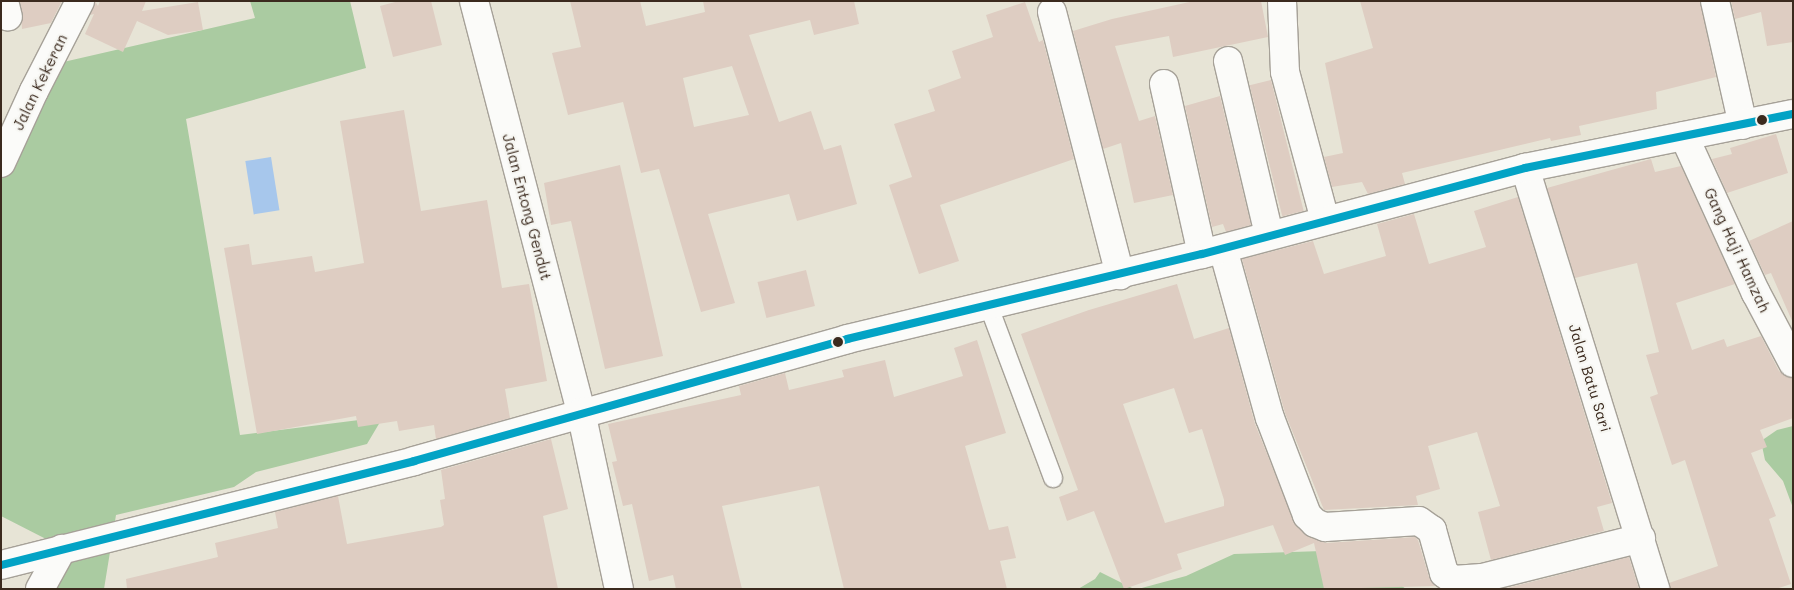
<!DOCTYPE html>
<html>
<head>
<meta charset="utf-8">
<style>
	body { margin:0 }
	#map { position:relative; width:1794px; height:590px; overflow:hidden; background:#e7e4d6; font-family:Mali,sans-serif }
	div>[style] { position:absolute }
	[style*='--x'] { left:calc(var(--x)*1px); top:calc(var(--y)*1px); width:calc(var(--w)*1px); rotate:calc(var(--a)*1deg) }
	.forest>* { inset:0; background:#aacba1 }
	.water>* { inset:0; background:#a7c7ec; transform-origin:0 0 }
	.building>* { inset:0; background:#decdc2; transform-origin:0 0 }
	.roads { filter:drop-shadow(1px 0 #a6a198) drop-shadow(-1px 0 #a6a198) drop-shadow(0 1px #a6a198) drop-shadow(0 -1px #a6a198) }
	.service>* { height:18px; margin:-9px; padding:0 9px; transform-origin:9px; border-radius:9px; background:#fbfbf9 }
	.minor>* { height:28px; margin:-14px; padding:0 14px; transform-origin:14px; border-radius:14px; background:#fbfbf9 }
	.tertiary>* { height:28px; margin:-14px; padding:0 14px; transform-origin:14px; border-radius:14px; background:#fbfbf9 }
	.bus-1>* { height:8px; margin:-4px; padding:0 4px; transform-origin:4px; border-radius:4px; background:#03a3c5 }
	.dots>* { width:14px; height:14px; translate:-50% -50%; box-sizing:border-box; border:2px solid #f6f6f2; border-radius:50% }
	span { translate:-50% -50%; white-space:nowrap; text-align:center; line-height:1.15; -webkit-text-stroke:4.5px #f6f6f2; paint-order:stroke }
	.street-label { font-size:15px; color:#3b2a1e }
	.frame { position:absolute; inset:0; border:2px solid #3b2a1e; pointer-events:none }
</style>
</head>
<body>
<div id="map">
	<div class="forest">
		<i style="clip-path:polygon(250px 1px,350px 1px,366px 68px,186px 119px,240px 435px,383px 417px,367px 444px,256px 472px,234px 487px,116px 515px,104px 589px,30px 589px,46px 539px,1px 516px,1px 153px,46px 66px,255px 18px)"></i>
		<i style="clip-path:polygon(1793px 426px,1793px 508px,1783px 481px,1765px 460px,1761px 441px,1777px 430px)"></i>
		<i style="clip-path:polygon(1352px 550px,1406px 589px,1138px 589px,1186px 576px,1234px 554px)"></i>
		<i style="clip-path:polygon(1100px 572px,1134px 589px,1078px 589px,1095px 579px)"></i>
	</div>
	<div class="water">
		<i style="left:271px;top:157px;width:54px;height:26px;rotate:81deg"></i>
	</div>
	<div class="building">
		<i style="clip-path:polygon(20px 1px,62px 1px,51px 23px,22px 29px)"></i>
		<i style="clip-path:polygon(95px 1px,98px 6px,100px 1px,146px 1px,142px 11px,198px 2px,203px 30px,168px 35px,137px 21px,123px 52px,85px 34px,94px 14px,90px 15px)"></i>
		<i style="clip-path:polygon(399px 1px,431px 1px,442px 45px,393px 57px,380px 6px)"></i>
		<i style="clip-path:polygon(evenodd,570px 1px,640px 1px,646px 26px,705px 12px,703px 1px,854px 1px,859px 24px,814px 35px,810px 20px,749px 35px,779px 122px,811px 111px,824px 150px,841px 145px,857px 204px,797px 221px,789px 194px,708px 214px,735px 303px,701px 312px,659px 169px,641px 173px,623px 102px,568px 115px,552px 53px,581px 47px,570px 1px,732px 66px,749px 115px,694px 127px,683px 78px,732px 66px)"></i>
		<i style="clip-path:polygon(1194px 1px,1261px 1px,1268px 37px,1173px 57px,1169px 36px,1115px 46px,1139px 121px,1155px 116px,1173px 195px,1134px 203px,1121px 143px,1103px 149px,1073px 31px,1112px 19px)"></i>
		<i style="clip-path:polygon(1360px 1px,1700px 1px,1716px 77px,1656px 92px,1657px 109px,1579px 126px,1581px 135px,1551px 141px,1550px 138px,1402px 173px,1405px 184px,1368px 194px,1362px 182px,1332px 187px,1324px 157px,1343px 153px,1325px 63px,1373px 48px)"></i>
		<i style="clip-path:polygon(1731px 1px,1793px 1px,1793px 42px,1767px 46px,1761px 12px,1735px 19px)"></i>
		<i style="clip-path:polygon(1025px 2px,1039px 42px,1043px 40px,1074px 159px,940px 205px,959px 261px,919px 274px,889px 185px,912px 177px,894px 124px,935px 111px,928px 90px,961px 78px,952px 51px,993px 37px,986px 15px)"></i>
		<i style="left:1271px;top:80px;width:135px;height:22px;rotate:76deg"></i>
		<i style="clip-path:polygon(1220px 96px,1251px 225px,1226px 232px,1223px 224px,1212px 227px,1185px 106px)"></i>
		<i style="clip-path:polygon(404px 110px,421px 211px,487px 200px,502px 288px,529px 284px,547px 381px,505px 389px,510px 418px,436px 439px,434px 425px,399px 431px,397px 421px,358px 427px,356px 416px,257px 434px,224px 248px,249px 244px,252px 265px,312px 256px,315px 272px,364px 263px,340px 121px)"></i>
		<i style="clip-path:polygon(1776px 134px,1788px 173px,1727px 193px,1712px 159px,1732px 154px,1730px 148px)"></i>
		<i style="clip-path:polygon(1651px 159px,1655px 172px,1681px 166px,1735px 284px,1676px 303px,1692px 350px,1724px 339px,1727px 347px,1761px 336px,1779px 371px,1793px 379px,1793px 418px,1760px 430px,1767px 447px,1751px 453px,1776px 516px,1769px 519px,1791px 584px,1776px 589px,1670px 589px,1669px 583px,1718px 566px,1685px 460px,1672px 465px,1650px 397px,1658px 394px,1646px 355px,1659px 352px,1637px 263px,1575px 278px,1547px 188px)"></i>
		<i style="clip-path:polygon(620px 165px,663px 356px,605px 369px,571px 221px,551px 225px,544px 183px)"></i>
		<i style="clip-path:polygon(1518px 197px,1612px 503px,1597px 507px,1604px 531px,1491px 560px,1478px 512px,1500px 506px,1477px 432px,1428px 446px,1440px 489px,1416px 496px,1418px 505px,1324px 510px,1285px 413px,1242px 259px,1313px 241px,1324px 274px,1386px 256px,1377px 224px,1414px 214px,1429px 264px,1486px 247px,1474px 211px)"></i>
		<i style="clip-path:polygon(1793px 221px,1793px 323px,1771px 273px,1765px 275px,1749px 241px)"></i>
		<i style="left:806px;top:270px;width:37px;height:50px;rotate:76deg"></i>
		<i style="clip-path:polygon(evenodd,1177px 284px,1194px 339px,1229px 328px,1255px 424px,1296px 526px,1309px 537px,1326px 543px,1415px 537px,1418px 540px,1429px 577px,1435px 586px,1324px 589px,1314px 543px,1285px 555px,1273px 525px,1177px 554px,1182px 569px,1124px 589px,1094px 511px,1067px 521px,1059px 497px,1078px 490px,1021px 334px,1089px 310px,1177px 284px,1174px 388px,1189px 433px,1202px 429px,1224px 500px,1224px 506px,1165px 523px,1123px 404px,1174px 388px)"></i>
		<i style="clip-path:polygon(977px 340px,1006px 433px,965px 446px,989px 530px,1008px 526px,1016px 558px,1000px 561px,1007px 589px,844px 589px,819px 486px,722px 506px,742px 589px,676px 589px,673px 575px,649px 581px,632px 504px,623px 506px,612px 462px,617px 461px,608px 424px,741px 395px,739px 386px,785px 373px,789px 390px,844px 377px,842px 370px,885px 360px,894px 397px,963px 376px,954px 348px)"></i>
		<i style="clip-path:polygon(551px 439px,568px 509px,543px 516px,558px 589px,127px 589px,126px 579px,218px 557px,215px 543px,278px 528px,275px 512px,338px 496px,347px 544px,441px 527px,444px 525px,440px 500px,445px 499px,441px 470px)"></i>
		<i style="clip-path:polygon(1629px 557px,1639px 589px,1503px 589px)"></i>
	</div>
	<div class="roads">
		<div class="service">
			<i style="--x:988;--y:304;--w:186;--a:69.5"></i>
		</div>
		<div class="minor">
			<i style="--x:4;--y:1;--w:16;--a:76"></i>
			<i style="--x:1282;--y:1;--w:71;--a:87.6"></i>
			<i style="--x:1285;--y:72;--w:153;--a:74.9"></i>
			<i style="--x:1715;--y:1;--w:127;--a:77.3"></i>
			<i style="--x:1052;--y:12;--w:272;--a:75.5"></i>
			<i style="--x:1228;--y:61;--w:179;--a:76.7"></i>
			<i style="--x:1164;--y:84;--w:174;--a:77.4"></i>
			<i style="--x:1684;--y:136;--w:173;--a:65.4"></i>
			<i style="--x:1756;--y:293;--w:79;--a:62.1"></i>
			<i style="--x:1;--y:163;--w:79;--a:-65.4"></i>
			<i style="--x:34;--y:91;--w:101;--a:-62.9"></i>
			<i style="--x:1525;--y:168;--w:441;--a:72.8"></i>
			<i style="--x:1223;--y:249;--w:175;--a:74.5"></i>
			<i style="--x:1270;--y:418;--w:104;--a:69.1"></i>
			<i style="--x:1307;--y:515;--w:11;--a:45"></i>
			<i style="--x:1315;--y:523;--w:11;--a:22"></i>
			<i style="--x:1325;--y:527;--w:94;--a:-3.7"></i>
			<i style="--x:1419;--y:521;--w:16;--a:35"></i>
			<i style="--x:1432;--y:530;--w:45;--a:74.4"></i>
			<i style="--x:1444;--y:573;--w:11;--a:38"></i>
			<i style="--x:1453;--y:580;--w:29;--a:-4"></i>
			<i style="--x:1482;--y:578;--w:164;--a:-14.1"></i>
			<i style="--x:40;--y:589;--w:46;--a:-61.2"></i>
		</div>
		<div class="tertiary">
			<i style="--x:474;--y:1;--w:425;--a:75.4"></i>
			<i style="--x:581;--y:412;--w:181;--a:77.9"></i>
			<i style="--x:1;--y:565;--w:426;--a:-14.1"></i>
			<i style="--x:414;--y:461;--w:450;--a:-15.7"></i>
			<i style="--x:847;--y:339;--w:365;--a:-13.5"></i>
			<i style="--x:1202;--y:254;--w:334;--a:-14.9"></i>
			<i style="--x:1525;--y:168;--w:273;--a:-11.4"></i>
		</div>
	</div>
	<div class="bus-1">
		<i style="--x:1;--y:565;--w:426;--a:-14.1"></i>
		<i style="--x:414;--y:461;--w:450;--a:-15.7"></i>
		<i style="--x:847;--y:339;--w:365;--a:-13.5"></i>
		<i style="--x:1202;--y:254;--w:334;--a:-14.9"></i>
		<i style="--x:1525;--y:168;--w:273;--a:-11.4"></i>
	</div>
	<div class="dots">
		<i style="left:1762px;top:120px;background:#3b2a1e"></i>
		<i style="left:838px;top:342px;background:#3b2a1e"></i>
	</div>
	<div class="street-label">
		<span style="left:40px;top:82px;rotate:-64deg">Jalan Kekeran</span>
		<span style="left:527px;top:207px;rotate:75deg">Jalan Entong Gendut</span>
		<span style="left:1737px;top:250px;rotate:65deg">Gang Haji Hamzah</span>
		<span style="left:1590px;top:378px;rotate:73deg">Jalan Batu Sari</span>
	</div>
	<div class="frame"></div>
</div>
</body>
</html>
